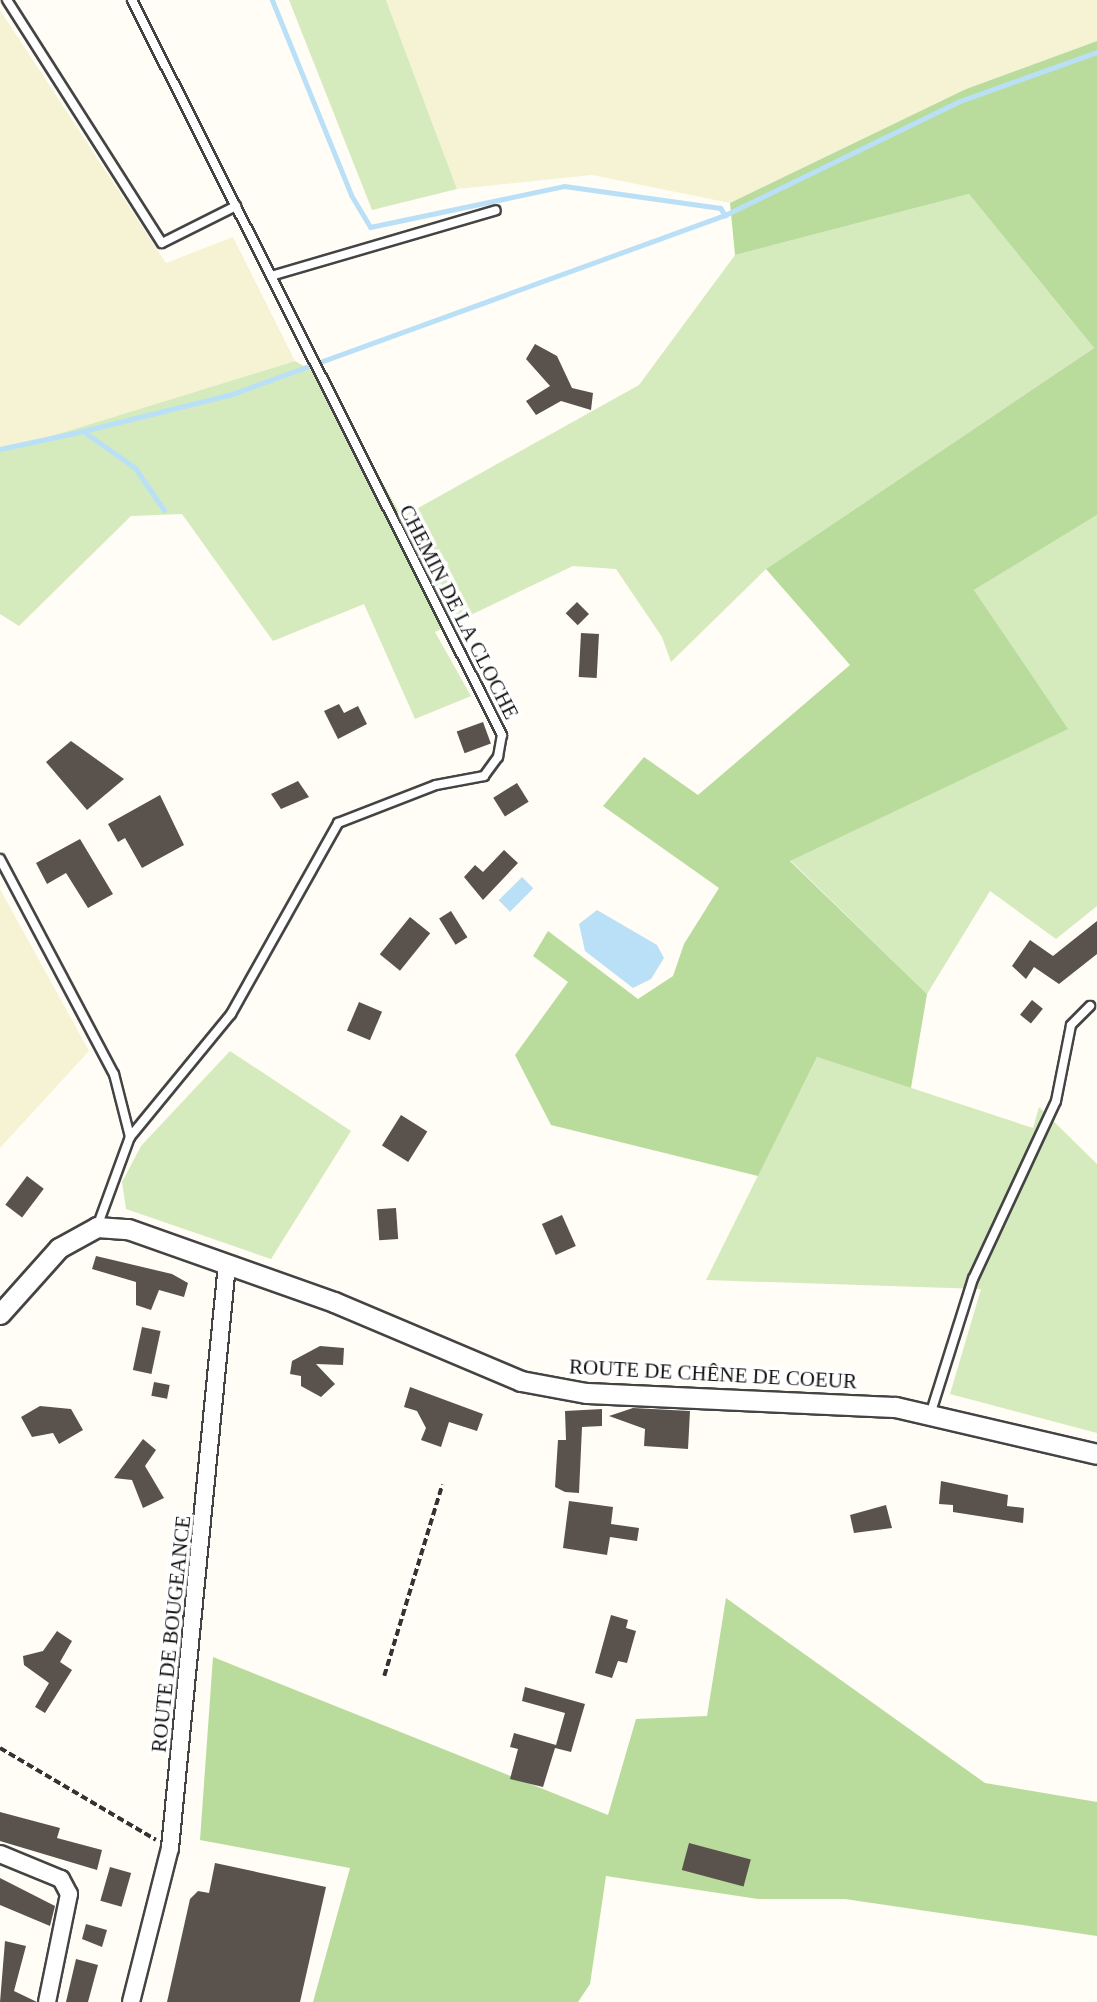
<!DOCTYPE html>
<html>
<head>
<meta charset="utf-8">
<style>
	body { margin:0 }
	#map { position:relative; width:1097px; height:2002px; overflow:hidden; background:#fffdf5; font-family:Georgia,serif }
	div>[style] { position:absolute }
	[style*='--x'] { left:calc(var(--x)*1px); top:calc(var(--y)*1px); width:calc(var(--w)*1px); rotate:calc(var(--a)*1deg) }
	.farmland>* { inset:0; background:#f6f3d4 }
	.green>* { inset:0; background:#d5ebbd }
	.forest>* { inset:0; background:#b9dc9c }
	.water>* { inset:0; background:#b9e0f7; transform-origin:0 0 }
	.stream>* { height:5px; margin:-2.5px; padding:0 2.5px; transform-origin:2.5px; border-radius:2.5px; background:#b9e0f7 }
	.building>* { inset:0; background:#5a524d; transform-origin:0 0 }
	.path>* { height:3.5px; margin-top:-1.75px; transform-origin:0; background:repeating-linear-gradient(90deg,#333 0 7px,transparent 0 10.5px) }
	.roads { filter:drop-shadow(2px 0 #444) drop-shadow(-2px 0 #444) drop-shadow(0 2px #444) drop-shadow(0 -2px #444) }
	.service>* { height:8px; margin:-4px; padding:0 4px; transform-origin:4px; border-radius:4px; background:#fff }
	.minor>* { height:16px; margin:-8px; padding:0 8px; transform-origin:8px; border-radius:8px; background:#fff }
	.tertiary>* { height:19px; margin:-9.5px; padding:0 9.5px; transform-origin:9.5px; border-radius:9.5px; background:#fff }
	span { translate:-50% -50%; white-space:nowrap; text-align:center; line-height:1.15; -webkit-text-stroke:7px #fff; paint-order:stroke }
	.street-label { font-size:21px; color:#111 }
</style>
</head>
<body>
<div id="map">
	<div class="farmland">
		<i style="clip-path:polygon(386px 0,1097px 0,1097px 41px,966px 89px,730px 203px,592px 175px,457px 189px)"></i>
		<i style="clip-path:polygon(0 10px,166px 263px,233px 237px,295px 361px,0 452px)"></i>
		<i style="clip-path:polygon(0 889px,89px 1051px,0 1148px)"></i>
	</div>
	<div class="green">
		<i style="clip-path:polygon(289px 0,386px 0,457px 189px,372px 210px)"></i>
		<i style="clip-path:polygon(969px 194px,1094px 348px,766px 569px,671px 662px,662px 637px,616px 569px,573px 566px,435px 632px,471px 696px,415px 719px,364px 604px,273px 641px,182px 514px,131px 516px,19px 626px,0 614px,0 452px,295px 361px,324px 378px,402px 517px,639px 385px,735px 255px)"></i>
		<i style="clip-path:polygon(1097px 515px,1097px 906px,1056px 939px,990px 891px,927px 994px,790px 860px,1067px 729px,974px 590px)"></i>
		<i style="clip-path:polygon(230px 1051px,351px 1131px,271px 1259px,126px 1209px,122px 1182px,141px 1146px)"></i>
		<i style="clip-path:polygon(817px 1057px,1033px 1128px,1039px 1107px,1097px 1164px,1097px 1433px,950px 1394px,981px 1289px,706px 1280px)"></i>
	</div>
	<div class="forest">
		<i style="clip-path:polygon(1097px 41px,1097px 515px,974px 590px,1068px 729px,790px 861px,927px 994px,911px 1088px,817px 1057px,758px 1176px,551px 1125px,515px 1055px,568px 982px,533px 956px,548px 931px,638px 999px,673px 976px,684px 944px,719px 888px,603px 806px,644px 757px,698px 795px,850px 665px,766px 569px,1094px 348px,969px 194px,735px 255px,730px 203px,966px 89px)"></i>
		<i style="clip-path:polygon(726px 1598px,985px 1783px,1097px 1802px,1097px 1936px,845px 1899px,758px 1899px,606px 1876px,590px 1984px,578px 2002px,313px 2002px,350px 1868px,200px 1840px,213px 1657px,608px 1815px,636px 1719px,707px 1716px)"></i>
	</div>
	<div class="water">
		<i style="left:522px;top:877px;width:16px;height:33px;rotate:45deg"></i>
		<i style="clip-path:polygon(597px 910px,657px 945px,664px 958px,651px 979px,633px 988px,585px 951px,579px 924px)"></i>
	</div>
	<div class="stream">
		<i style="--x:272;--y:0;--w:210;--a:67.9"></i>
		<i style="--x:351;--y:195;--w:37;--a:59"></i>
		<i style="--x:370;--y:227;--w:198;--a:-11.9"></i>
		<i style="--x:564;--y:186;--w:158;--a:8"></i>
		<i style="--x:720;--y:208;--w:9;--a:54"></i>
		<i style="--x:83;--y:431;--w:154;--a:-13.9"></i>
		<i style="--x:232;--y:394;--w:524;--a:-19.96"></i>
		<i style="--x:725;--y:215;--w:261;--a:-25.9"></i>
		<i style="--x:960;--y:101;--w:145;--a:-19.7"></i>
		<i style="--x:0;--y:449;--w:85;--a:-12.2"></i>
		<i style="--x:83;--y:431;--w:64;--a:35.4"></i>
		<i style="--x:135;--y:468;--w:51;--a:55.4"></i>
	</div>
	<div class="building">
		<i style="clip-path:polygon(535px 344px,557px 356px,572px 388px,593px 393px,591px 410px,561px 401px,536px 415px,526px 401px,550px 386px,526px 359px)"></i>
		<i style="left:577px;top:602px;width:17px;height:16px;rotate:45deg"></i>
		<i style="left:581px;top:633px;width:18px;height:44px;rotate:3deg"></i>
		<i style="clip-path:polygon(339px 704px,344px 713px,358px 706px,367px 724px,338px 739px,324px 711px)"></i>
		<i style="left:483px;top:722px;width:23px;height:28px;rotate:70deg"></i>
		<i style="clip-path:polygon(71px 741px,124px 779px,87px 810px,46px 762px)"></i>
		<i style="clip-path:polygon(298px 781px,309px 797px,281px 809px,271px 794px)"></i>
		<i style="left:517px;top:783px;width:22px;height:28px;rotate:58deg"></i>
		<i style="clip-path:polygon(160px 795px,184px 845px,142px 868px,125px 838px,118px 842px,108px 824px)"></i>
		<i style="clip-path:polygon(80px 839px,113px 894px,88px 908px,66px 873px,47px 884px,36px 863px)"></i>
		<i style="clip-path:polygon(504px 850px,518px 863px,483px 900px,464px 877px,475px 865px,483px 872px)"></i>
		<i style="left:451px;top:911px;width:31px;height:14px;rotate:58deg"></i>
		<i style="left:410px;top:917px;width:26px;height:48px;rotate:39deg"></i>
		<i style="clip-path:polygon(1097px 921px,1097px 954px,1059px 984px,1034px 967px,1026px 979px,1012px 966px,1030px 940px,1053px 956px)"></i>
		<i style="left:1032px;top:1000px;width:14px;height:19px;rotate:39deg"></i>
		<i style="left:359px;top:1002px;width:25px;height:31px;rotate:23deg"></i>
		<i style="left:401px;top:1115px;width:31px;height:36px;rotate:32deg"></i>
		<i style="left:27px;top:1176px;width:21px;height:36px;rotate:37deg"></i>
		<i style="left:396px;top:1208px;width:31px;height:19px;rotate:86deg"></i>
		<i style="left:562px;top:1215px;width:34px;height:22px;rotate:66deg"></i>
		<i style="clip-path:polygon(96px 1256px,172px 1274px,188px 1283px,184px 1297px,159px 1290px,151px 1310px,136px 1305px,136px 1282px,92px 1269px)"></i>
		<i style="left:142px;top:1327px;width:19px;height:44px;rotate:12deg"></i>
		<i style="clip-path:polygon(320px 1346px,344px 1348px,343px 1365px,316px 1364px,335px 1384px,321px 1397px,301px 1386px,301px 1376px,290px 1374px,292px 1361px)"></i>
		<i style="left:154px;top:1382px;width:16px;height:14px;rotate:11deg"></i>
		<i style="clip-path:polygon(410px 1387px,483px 1414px,477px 1431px,449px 1422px,441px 1447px,421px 1440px,426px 1428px,417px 1411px,404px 1407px)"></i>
		<i style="clip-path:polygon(40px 1406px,71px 1409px,83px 1430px,59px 1444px,53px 1433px,32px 1437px,21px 1417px)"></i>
		<i style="clip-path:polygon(633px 1408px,690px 1411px,688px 1449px,644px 1446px,645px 1429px,609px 1416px)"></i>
		<i style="clip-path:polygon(602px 1409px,602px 1426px,582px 1427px,579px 1493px,565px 1492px,555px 1487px,558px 1440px,566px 1440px,565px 1411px)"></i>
		<i style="clip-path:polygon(143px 1439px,156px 1450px,145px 1466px,164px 1498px,143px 1508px,132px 1480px,114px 1478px)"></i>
		<i style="clip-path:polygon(941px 1481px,1008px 1495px,1007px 1506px,1024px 1508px,1023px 1523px,953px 1512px,953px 1505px,939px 1504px)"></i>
		<i style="clip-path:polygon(569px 1501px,613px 1507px,611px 1524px,639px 1528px,637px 1541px,610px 1537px,607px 1555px,563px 1548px)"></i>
		<i style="clip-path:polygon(886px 1505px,892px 1528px,854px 1533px,850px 1515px)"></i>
		<i style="clip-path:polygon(611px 1615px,628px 1620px,626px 1628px,636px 1631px,627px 1663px,618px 1661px,612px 1678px,595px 1673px)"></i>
		<i style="clip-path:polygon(57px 1631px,72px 1641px,60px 1662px,72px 1670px,45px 1713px,35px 1707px,49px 1683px,24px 1665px,23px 1656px,43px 1651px)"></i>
		<i style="clip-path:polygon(525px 1687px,585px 1704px,571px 1752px,555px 1748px,543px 1787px,510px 1779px,518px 1749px,510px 1747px,514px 1733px,556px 1745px,565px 1713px,522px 1701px)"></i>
		<i style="clip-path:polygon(0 1812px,60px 1828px,57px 1838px,102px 1850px,97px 1870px,0 1841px)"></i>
		<i style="left:689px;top:1843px;width:64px;height:28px;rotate:15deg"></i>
		<i style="clip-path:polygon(215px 1863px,326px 1887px,300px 2002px,167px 2002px,190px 1899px,198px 1891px,209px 1893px)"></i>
		<i style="left:110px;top:1867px;width:22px;height:35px;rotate:16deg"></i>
		<i style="clip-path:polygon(0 1878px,55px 1906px,50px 1926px,0 1905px)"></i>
		<i style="clip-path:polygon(86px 1924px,107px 1930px,102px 1947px,82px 1939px)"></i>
		<i style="clip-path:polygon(5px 1941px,26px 1946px,14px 1991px,37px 2002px,0 2002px)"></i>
		<i style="clip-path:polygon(76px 1959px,98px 1965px,88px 2002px,66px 2002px)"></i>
	</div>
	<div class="path">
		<i style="--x:384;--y:1676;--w:200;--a:-73.1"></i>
		<i style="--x:0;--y:1748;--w:181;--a:30.5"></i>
	</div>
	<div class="roads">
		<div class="service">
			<i style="--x:7;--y:0;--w:288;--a:57.5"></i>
			<i style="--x:162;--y:243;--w:83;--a:-26.6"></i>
			<i style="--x:271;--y:276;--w:234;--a:-16.3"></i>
			<i style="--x:0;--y:859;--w:243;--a:62.1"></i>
			<i style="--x:114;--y:1074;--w:65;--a:75.7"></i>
			<i style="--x:97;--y:1227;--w:96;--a:-69.9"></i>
			<i style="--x:130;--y:1137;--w:159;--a:-50.6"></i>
			<i style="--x:231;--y:1014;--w:219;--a:-60.7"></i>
			<i style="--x:338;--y:823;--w:105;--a:-21.2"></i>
			<i style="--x:436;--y:785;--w:49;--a:-10.6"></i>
			<i style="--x:484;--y:776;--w:24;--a:-54"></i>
			<i style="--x:498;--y:757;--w:22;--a:-80"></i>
			<i style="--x:502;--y:735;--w:823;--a:-116.72"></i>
			<i style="--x:930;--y:1415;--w:143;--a:-72.5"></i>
			<i style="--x:973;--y:1279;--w:196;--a:-65"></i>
			<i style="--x:1056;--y:1101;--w:77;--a:-78.8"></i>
			<i style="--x:1071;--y:1025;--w:27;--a:-45"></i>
		</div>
		<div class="minor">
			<i style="--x:0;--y:1854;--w:66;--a:22.3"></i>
			<i style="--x:61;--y:1879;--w:17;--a:62"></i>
			<i style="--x:69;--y:1894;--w:110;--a:101.5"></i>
			<i style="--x:131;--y:2002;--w:159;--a:-75.8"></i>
			<i style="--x:170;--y:1848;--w:586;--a:-84.42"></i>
		</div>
		<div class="tertiary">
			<i style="--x:0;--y:1314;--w:89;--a:-48.2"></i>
			<i style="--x:59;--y:1248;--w:43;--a:-28.9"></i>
			<i style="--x:97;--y:1227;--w:31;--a:4"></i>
			<i style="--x:128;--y:1229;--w:219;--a:19.5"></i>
			<i style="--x:334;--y:1302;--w:203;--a:22.9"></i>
			<i style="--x:521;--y:1381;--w:66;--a:10.5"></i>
			<i style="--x:586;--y:1393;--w:309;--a:2.6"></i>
			<i style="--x:895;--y:1407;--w:207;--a:13.1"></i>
		</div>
	</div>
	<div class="street-label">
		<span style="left:459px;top:612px;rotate:63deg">CHEMIN DE LA CLOCHE</span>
		<span style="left:713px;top:1374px;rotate:3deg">ROUTE DE CHÊNE DE COEUR</span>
		<span style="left:171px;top:1634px;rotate:-84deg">ROUTE DE BOUGEANCE</span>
	</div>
</div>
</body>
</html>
